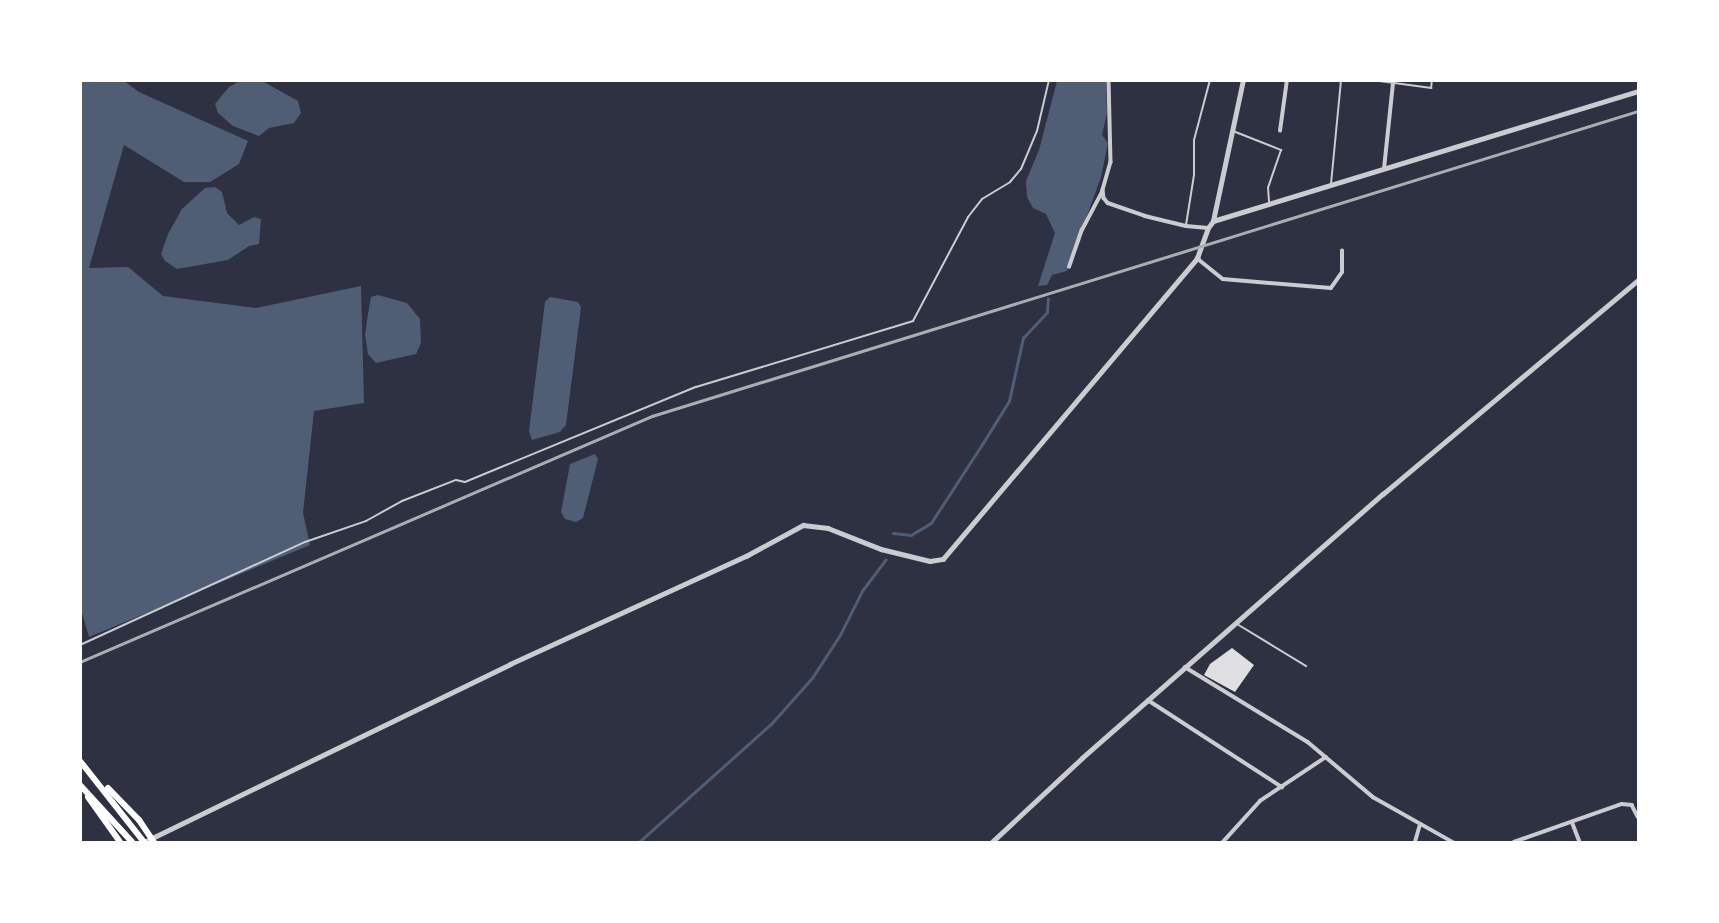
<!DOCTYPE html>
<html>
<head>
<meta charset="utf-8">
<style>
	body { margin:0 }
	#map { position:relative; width:1719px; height:923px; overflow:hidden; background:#2d3142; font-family:"Playfair Display",serif }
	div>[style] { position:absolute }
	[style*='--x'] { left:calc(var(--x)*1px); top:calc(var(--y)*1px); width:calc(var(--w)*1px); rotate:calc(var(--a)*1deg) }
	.water>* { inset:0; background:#4f5d75 }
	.stream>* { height:2.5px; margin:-1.25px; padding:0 1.25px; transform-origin:1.25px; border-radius:1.25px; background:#4f5d75 }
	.building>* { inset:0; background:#e0e0e3 }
	.service>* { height:2px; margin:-1px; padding:0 1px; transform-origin:1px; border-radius:1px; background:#caccd0 }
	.minor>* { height:3.5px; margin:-1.75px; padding:0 1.75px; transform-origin:1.75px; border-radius:1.75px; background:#caccd0 }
	.tertiary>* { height:4.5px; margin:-2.25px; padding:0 2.25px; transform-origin:2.25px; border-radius:2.25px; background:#caccd0 }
	.trunk>* { height:6px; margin:-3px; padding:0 3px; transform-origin:3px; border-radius:3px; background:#fff }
	.rail>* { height:2.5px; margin:-1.25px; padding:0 1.25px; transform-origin:1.25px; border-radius:1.25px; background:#abadb3 }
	span { translate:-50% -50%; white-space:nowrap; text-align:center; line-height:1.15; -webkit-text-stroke:7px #fff; paint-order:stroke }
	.frame { position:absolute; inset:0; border:82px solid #fff; pointer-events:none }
</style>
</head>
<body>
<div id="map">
	<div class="water">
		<i style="clip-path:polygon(81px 81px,124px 81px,139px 92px,248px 141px,239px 164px,210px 182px,184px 182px,124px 145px,89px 268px,128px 267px,163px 296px,256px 308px,361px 286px,364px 403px,314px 411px,303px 513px,310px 545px,89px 637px,82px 613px,81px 563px)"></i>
		<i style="clip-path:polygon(240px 81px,262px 81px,298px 101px,301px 113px,294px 123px,269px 128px,259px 136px,233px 126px,218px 113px,215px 104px,229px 87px)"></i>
		<i style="clip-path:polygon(1057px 81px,1106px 81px,1107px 113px,1102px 135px,1108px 143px,1101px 177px,1067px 271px,1052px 275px,1047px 285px,1038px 286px,1055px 233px,1046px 214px,1033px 208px,1027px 197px,1026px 181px,1039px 150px)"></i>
		<i style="clip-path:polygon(215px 187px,222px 192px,227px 213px,239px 225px,254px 217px,261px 219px,259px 244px,249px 246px,228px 260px,177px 269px,165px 261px,161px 254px,168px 234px,182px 209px,205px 188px)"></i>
		<i style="clip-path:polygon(378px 295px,407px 303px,420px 319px,421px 343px,416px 354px,376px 363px,368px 354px,365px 335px,368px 314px,371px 297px)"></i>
		<i style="clip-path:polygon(550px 297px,578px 302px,581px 307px,566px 425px,560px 432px,532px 440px,529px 431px,545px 302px)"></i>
		<i style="clip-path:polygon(595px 454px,598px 459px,583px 518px,576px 522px,565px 519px,561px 512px,570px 464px)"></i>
	</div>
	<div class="stream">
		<i style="--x:893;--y:533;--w:18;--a:6"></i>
		<i style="--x:911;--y:535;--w:23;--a:-31"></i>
		<i style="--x:931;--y:523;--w:95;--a:-57"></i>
		<i style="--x:983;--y:443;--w:49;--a:-58.2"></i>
		<i style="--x:1009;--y:401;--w:65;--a:-77.5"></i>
		<i style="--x:1023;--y:338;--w:35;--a:-47"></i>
		<i style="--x:1047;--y:312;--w:13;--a:-86"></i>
		<i style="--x:639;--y:842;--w:177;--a:-41.8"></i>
		<i style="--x:771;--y:724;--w:62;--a:-48.3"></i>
		<i style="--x:812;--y:678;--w:51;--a:-56.9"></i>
		<i style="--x:840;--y:635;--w:49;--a:-63.4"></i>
		<i style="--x:862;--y:591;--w:39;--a:-53"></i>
	</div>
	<div class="building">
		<i style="clip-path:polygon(1232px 648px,1254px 665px,1235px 692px,1204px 675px,1210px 664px)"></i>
	</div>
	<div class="service">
		<i style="--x:1372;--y:80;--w:60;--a:7.7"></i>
		<i style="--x:1431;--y:88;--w:8;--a:-83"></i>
		<i style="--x:1233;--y:131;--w:52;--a:21.6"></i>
		<i style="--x:1281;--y:150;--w:39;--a:109"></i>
		<i style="--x:1268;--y:187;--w:16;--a:86"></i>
		<i style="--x:1331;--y:184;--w:104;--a:-84.5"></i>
		<i style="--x:1186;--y:225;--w:51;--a:-80.9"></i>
		<i style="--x:1194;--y:175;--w:35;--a:-90"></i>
		<i style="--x:1194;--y:140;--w:62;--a:-75.1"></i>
		<i style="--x:1237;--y:624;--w:81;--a:31.3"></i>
		<i style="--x:80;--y:645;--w:247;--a:-24.6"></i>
		<i style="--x:305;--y:542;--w:65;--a:-19"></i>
		<i style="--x:366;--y:521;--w:41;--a:-29.1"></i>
		<i style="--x:402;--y:501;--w:58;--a:-21.3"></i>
		<i style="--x:456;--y:480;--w:9;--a:13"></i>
		<i style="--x:465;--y:482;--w:250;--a:-22.4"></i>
		<i style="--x:696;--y:387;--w:227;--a:-16.9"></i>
		<i style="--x:913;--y:321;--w:118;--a:-62.1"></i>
		<i style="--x:968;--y:217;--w:23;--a:-52"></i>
		<i style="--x:982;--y:199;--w:33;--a:-31"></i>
		<i style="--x:1010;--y:182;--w:17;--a:-50"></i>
		<i style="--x:1021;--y:169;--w:41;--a:-67.2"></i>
		<i style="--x:1037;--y:131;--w:52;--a:-76.8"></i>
	</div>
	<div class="minor">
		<i style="--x:1109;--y:80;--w:82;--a:88.6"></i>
		<i style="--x:1111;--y:162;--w:29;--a:106"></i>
		<i style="--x:1103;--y:190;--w:8;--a:83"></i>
		<i style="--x:1104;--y:198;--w:6;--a:51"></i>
		<i style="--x:1108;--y:203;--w:39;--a:19"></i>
		<i style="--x:1145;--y:216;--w:42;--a:13.7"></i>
		<i style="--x:1186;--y:226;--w:22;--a:5"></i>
		<i style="--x:1280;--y:131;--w:51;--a:-82.2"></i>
		<i style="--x:1384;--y:169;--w:86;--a:-84"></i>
		<i style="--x:1197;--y:258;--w:33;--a:39"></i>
		<i style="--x:1223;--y:279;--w:108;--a:4.8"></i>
		<i style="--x:1331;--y:288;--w:19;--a:-55"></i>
		<i style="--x:1342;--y:272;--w:21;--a:-90"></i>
		<i style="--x:1069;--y:267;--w:39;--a:-71"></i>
		<i style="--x:1082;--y:230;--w:43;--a:-62.2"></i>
		<i style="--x:1185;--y:667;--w:144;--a:31.4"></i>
		<i style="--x:1308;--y:742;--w:85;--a:40.2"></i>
		<i style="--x:1373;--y:797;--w:92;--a:29.4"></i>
		<i style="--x:1148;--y:700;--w:160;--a:33"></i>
		<i style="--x:1573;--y:824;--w:19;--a:69"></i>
		<i style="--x:1223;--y:842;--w:55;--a:-47.9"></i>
		<i style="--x:1260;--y:801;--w:79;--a:-33.7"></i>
		<i style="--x:1415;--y:842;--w:18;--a:-74"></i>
		<i style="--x:1514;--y:842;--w:114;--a:-19.4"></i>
		<i style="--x:1622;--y:804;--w:10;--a:6"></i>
		<i style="--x:1632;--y:805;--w:13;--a:63"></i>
	</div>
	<div class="tertiary">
		<i style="--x:1213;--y:221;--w:144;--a:-78"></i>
		<i style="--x:144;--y:842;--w:407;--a:-25.9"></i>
		<i style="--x:510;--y:664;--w:260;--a:-24.6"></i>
		<i style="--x:746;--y:556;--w:65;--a:-28.5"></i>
		<i style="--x:803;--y:525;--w:25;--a:7"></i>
		<i style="--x:828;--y:528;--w:57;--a:21.6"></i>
		<i style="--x:881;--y:549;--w:50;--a:13.8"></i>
		<i style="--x:930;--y:561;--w:13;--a:-9"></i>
		<i style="--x:943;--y:559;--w:394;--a:-49.8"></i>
		<i style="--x:1197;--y:258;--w:32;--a:-70"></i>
		<i style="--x:1208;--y:228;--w:9;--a:-54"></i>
		<i style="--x:1213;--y:221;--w:444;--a:-17"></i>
		<i style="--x:992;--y:842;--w:123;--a:-43"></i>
		<i style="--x:1082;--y:758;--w:400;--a:-41.3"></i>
		<i style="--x:1383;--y:494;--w:333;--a:-40"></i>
	</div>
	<div class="trunk">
		<i style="--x:80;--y:761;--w:103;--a:51.7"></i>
		<i style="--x:80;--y:785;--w:77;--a:47.6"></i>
		<i style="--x:108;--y:788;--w:45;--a:45.9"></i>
		<i style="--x:139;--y:820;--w:27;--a:56"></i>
		<i style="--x:88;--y:797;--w:55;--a:54.6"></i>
	</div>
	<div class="rail">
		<i style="--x:80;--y:662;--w:623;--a:-23.27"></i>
		<i style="--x:652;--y:416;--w:1032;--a:-17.19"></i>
	</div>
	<div class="frame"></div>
</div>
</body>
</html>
